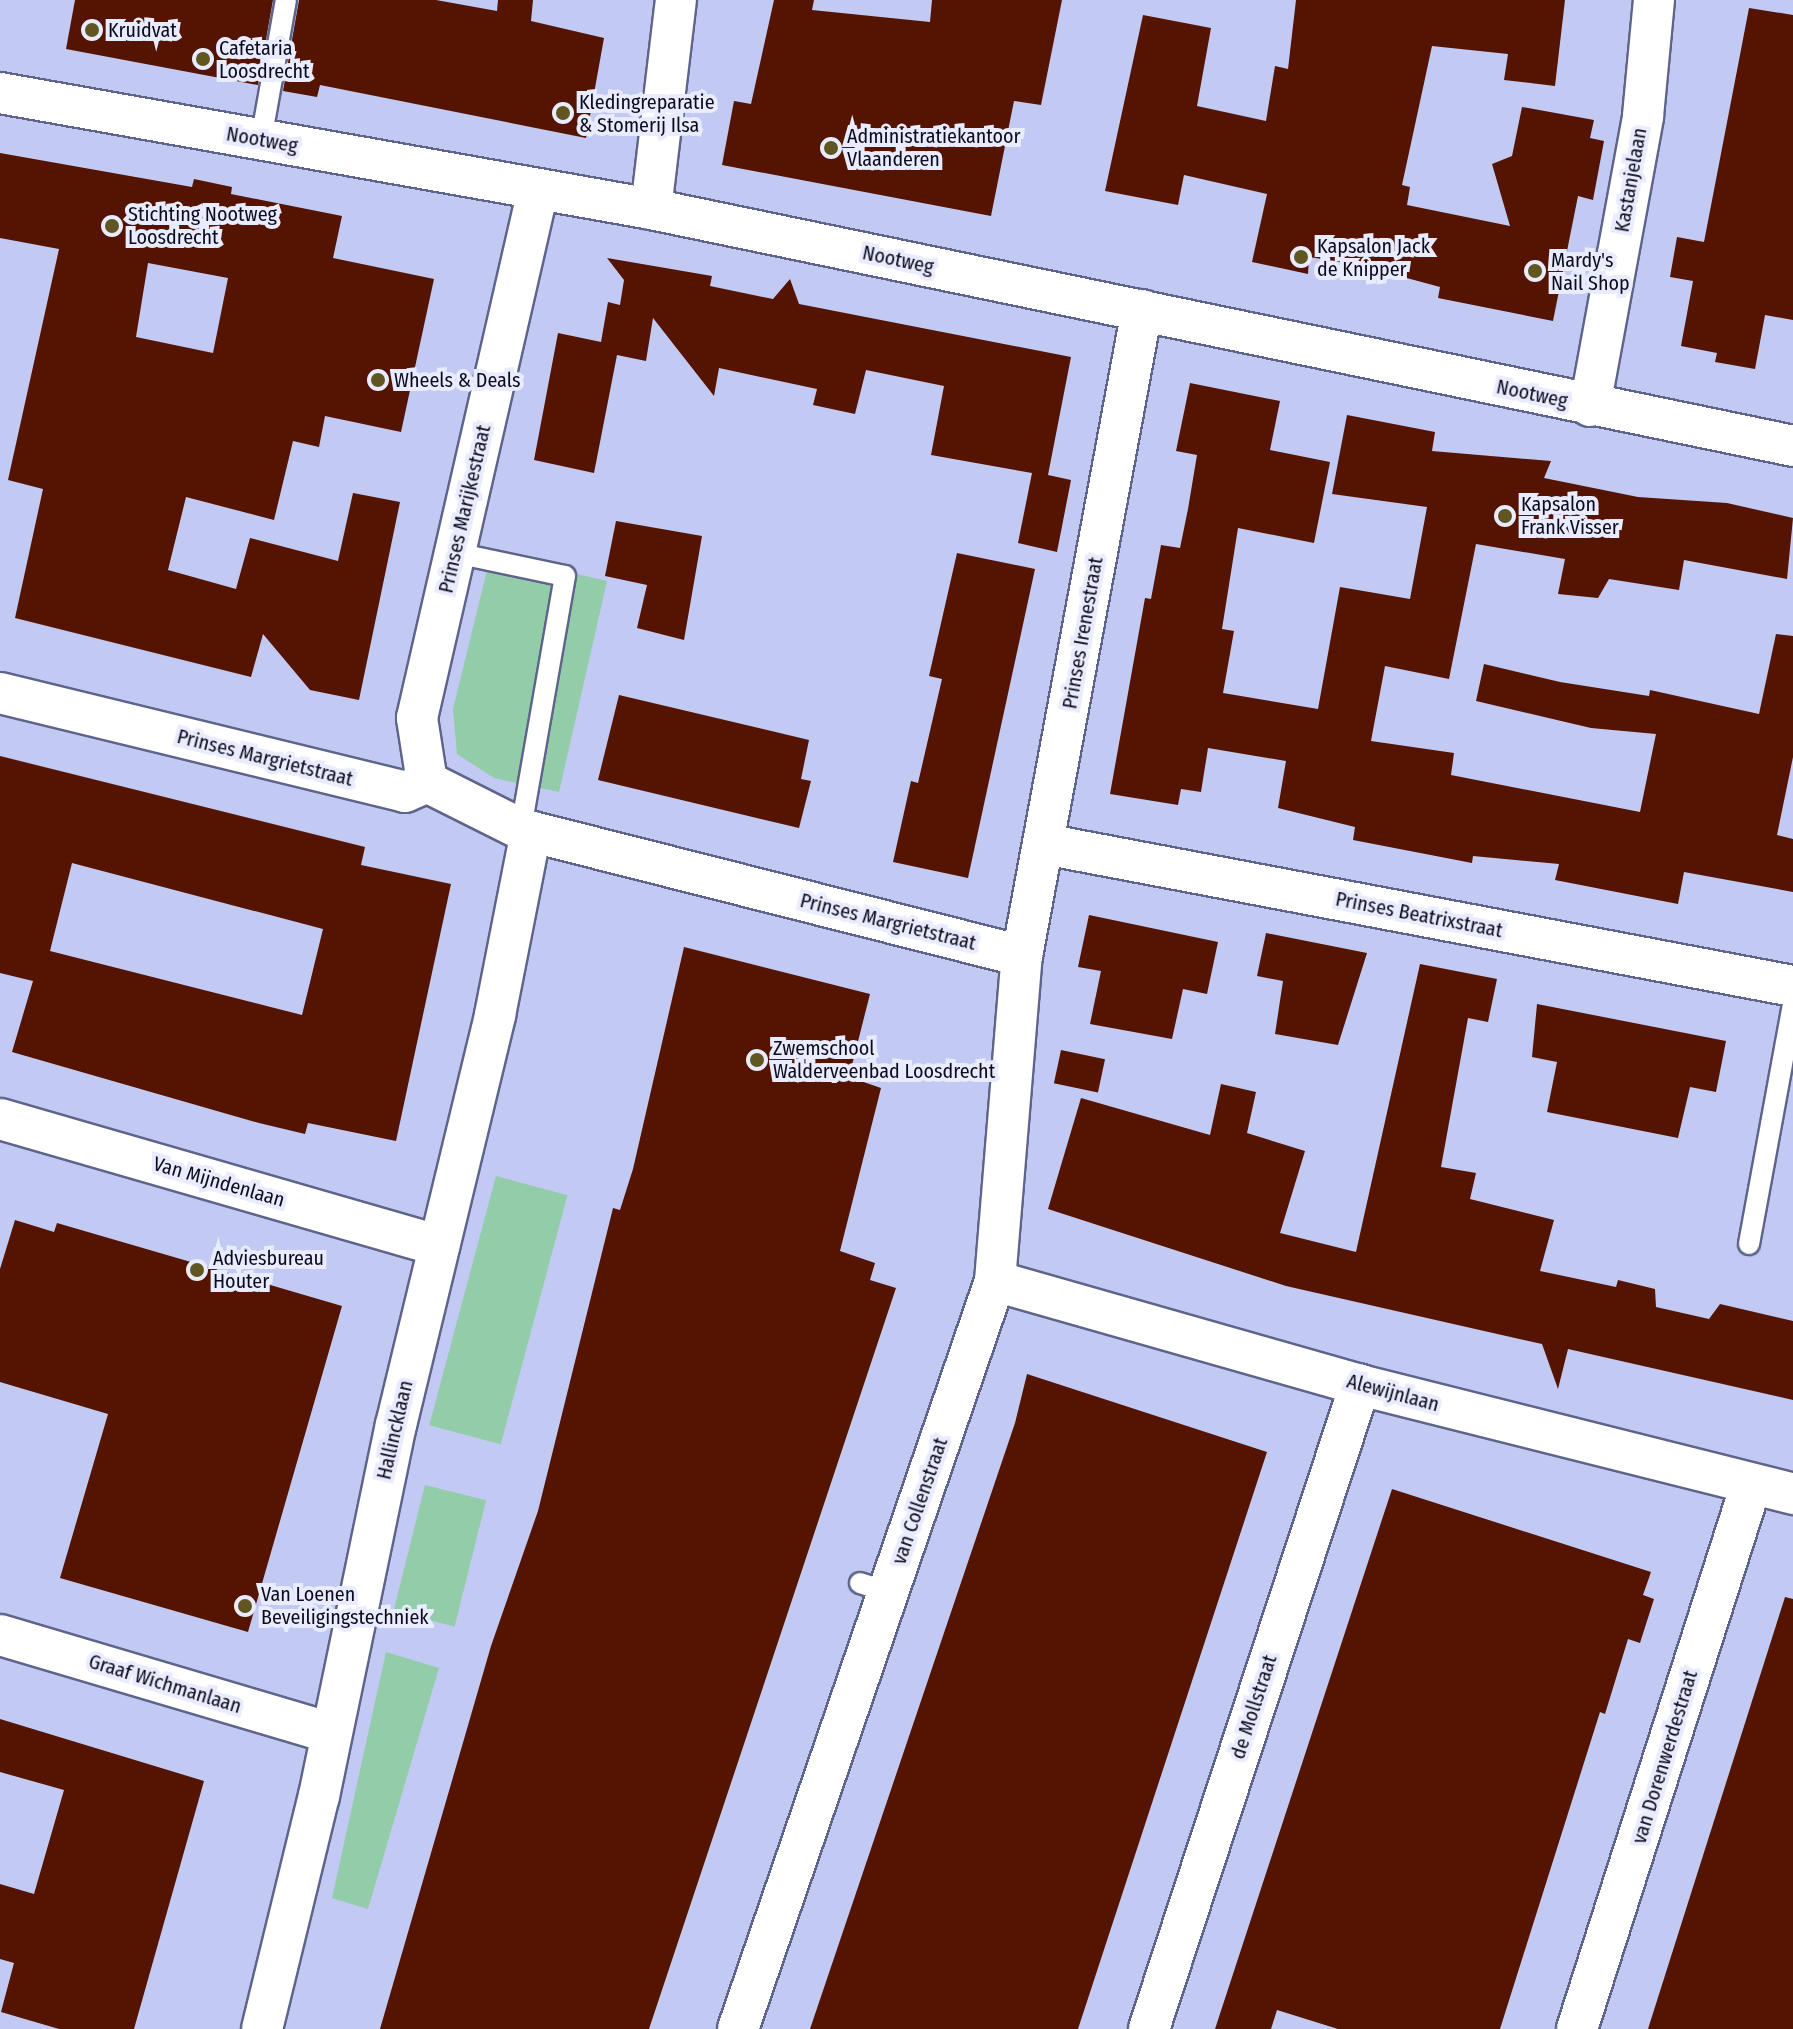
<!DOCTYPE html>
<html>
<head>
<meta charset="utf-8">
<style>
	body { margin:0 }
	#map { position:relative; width:1793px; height:2029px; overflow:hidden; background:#c2caf4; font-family:"Fira Sans Condensed",sans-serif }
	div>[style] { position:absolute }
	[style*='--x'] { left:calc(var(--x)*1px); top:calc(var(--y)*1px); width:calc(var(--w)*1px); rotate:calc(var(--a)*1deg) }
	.green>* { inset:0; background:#92cca8; transform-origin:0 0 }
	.building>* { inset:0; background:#541401; transform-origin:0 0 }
	.roads { filter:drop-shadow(2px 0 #5e648a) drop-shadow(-2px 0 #5e648a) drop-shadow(0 2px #5e648a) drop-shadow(0 -2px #5e648a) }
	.lane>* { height:20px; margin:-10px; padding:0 10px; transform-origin:10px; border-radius:10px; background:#fff }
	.street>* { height:40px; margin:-20px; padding:0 20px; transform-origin:20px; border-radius:20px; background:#fff }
	.dots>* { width:22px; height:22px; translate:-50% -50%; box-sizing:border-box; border:4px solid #e8ecfe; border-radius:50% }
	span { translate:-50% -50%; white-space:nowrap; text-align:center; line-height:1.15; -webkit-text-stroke:8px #e8ecfe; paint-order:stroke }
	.poi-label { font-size:20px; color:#0b0c1b }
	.left { translate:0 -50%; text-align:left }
	.street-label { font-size:20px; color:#0b0c1b }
</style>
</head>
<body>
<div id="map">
	<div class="green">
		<i style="clip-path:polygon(491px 554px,607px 581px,559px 792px,494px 778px,457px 754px,453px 709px)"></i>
		<i style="left:496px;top:1176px;width:74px;height:258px;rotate:15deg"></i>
		<i style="left:425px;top:1485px;width:63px;height:130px;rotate:14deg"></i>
		<i style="clip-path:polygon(386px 1652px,439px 1668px,368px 1909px,332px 1898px)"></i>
	</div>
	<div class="building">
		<i style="clip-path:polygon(75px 0,273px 0,258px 85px,66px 49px)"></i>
		<i style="clip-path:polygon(299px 0,436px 0,497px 11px,498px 0,533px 0,531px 21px,604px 38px,586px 138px,320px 85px,317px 97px,283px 91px)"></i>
		<i style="clip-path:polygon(774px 0,814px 0,812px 10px,930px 22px,932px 0,1062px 0,1041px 105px,1014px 101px,991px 216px,722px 165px,734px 101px,751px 104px)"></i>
		<i style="clip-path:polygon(1296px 0,1565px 0,1555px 86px,1504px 80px,1508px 54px,1432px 46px,1402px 185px,1410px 187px,1407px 205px,1510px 226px,1492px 164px,1512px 156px,1522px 107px,1594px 120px,1590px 138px,1604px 141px,1593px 200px,1578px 196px,1553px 321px,1438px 298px,1440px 287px,1355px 264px,1309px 257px,1308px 274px,1252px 262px,1267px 194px,1184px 175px,1178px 205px,1105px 191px,1143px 15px,1211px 28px,1197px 106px,1266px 121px,1275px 66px,1288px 69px)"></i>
		<i style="clip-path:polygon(1749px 8px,1793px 15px,1793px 320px,1765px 315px,1755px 369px,1715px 362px,1717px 353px,1681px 346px,1693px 281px,1670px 277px,1677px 237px,1704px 242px)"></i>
		<i style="clip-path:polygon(evenodd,0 153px,192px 187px,194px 179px,232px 187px,231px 194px,342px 216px,333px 258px,434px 279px,401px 432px,325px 416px,319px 447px,293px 441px,274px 520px,186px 497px,168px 570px,236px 589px,250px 538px,338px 561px,353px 493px,400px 502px,359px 700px,310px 690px,263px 634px,251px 677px,15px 618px,43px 489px,8px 480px,59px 249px,0 238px,0 153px,148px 263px,228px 278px,213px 353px,136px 337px,148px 263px)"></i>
		<i style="clip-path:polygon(607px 258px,712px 276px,710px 286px,773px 299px,790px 279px,799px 304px,1071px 357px,1048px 475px,1071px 480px,1057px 552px,1018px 543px,1032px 473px,931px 455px,944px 386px,866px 370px,855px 414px,813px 405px,817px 389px,719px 368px,714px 396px,653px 318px,646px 361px,617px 355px,594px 473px,534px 460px,558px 333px,601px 342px,608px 302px,620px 305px,624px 280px)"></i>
		<i style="clip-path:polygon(1190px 383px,1280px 401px,1270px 450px,1330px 462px,1314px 543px,1238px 528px,1222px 629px,1234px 631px,1223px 693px,1318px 709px,1340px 587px,1410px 599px,1427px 507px,1332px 494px,1347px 415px,1435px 432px,1432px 451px,1551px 461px,1544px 478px,1638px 497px,1727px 503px,1793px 518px,1787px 579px,1684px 560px,1679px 590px,1609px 579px,1598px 598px,1558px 594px,1565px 559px,1476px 544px,1449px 679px,1385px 666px,1371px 741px,1454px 753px,1451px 775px,1640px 812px,1656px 734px,1591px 728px,1476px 701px,1484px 664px,1560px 682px,1649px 696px,1650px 690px,1759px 714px,1776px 634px,1793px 636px,1793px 757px,1777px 835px,1793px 839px,1793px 892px,1684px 872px,1678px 904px,1555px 880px,1559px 864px,1473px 856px,1472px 863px,1353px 840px,1355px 827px,1278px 808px,1286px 761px,1208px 748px,1201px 792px,1181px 789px,1178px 805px,1110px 794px,1145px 598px,1151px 599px,1161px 545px,1180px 548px,1188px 509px,1197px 455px,1176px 451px)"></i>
		<i style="clip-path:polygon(616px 521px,702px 536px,684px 640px,637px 628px,647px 585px,605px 576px)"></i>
		<i style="clip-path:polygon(957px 553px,1035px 569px,968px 878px,893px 862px,911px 781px,918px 783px,942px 679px,929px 676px)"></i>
		<i style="clip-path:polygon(619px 695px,809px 740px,801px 779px,811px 781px,799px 828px,598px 780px)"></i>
		<i style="clip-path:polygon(evenodd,0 756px,365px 847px,361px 865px,451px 884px,396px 1141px,308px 1123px,305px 1134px,259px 1123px,12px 1052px,33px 981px,0 973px,0 756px,72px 863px,323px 929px,302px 1015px,50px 951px,72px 863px)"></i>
		<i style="clip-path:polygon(1089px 915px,1218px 942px,1207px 994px,1183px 989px,1172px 1039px,1090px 1024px,1101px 971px,1078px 967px)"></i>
		<i style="clip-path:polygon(1266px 933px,1367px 953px,1338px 1045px,1275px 1034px,1283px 981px,1257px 976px)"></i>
		<i style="clip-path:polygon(684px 947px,870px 994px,849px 1077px,881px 1088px,840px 1251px,875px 1263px,870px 1280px,896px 1288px,649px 2029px,380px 2029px,491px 1646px,538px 1511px,613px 1208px,620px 1210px,633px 1169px)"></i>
		<i style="clip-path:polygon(1420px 964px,1497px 979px,1488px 1022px,1468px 1018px,1441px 1167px,1476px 1173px,1470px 1199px,1554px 1220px,1540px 1271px,1616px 1287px,1618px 1280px,1655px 1289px,1656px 1307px,1709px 1319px,1720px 1304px,1793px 1321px,1793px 1400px,1568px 1349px,1558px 1389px,1542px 1344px,1286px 1286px,1048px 1209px,1081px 1098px,1210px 1135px,1221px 1084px,1256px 1092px,1247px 1133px,1305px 1151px,1280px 1233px,1356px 1252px)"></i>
		<i style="clip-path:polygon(1537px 1004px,1726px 1041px,1716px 1092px,1690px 1087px,1678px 1138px,1547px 1112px,1557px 1062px,1532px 1057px)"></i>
		<i style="left:1061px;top:1050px;width:45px;height:34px;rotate:12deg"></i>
		<i style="clip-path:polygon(15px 1220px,54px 1232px,57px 1223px,342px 1306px,248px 1632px,60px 1578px,108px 1414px,0 1382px,0 1269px)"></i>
		<i style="clip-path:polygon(1027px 1374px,1267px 1452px,1078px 2029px,810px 2029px,1015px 1423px)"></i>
		<i style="clip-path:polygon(1392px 1489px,1651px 1572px,1643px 1595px,1654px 1599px,1640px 1643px,1628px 1639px,1605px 1714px,1600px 1712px,1500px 2029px,1338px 2029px,1277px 2010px,1271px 2029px,1215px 2029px)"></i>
		<i style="clip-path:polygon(1785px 1597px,1793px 1599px,1793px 2029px,1648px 2029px)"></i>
		<i style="clip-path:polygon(0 1719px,204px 1781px,134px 2029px,59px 2029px,1px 2012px,14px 1963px,0 1959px,0 1884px,34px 1894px,64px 1790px,0 1772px)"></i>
	</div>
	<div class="roads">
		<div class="lane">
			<i style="--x:261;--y:140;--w:142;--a:-79.9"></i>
			<i style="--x:456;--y:553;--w:111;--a:11.9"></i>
			<i style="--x:565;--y:576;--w:257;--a:99.9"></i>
			<i style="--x:1749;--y:1244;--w:244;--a:-79.6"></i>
			<i style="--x:860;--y:1583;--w:29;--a:18"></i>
		</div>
		<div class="street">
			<i style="--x:0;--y:93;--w:661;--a:10.1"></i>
			<i style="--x:651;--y:209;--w:1166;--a:11.72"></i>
			<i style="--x:651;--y:209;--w:210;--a:-83.2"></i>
			<i style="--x:1590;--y:406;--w:295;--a:-79.6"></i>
			<i style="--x:1643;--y:116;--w:117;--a:-84.6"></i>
			<i style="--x:0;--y:693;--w:417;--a:13.7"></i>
			<i style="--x:405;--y:792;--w:24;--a:-24"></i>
			<i style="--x:427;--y:782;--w:105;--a:26.6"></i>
			<i style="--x:521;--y:829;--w:517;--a:14.22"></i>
			<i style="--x:427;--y:782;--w:65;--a:-98.9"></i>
			<i style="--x:417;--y:718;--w:542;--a:-77.09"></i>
			<i style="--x:1044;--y:844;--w:762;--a:10.74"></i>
			<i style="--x:0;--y:1119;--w:457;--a:16.1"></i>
			<i style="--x:995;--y:1281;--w:380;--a:15.9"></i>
			<i style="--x:1360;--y:1385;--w:447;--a:14.1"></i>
			<i style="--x:0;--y:1635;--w:345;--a:16.5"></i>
			<i style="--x:262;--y:2029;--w:240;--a:-76.3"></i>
			<i style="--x:319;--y:1796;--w:379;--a:-78.3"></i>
			<i style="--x:396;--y:1425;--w:422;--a:-76.4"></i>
			<i style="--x:495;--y:1015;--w:187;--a:-78.9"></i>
			<i style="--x:738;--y:2029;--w:791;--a:-71.04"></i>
			<i style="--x:995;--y:1281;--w:326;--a:-85.3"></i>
			<i style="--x:1022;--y:956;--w:657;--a:-79.48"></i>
			<i style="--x:1149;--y:2029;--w:678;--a:-71.86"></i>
			<i style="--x:1577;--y:2029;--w:571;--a:-72.26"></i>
		</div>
	</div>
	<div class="dots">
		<i style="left:92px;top:30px;background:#615622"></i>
		<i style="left:203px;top:59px;background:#615622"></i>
		<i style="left:563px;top:113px;background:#615622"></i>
		<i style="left:831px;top:148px;background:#615622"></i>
		<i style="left:112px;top:226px;background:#615622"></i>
		<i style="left:1301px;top:257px;background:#615622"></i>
		<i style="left:1535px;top:271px;background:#615622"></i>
		<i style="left:378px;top:380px;background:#615622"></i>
		<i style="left:1505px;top:516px;background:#615622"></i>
		<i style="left:757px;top:1060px;background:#615622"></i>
		<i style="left:197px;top:1270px;background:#615622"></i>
		<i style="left:245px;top:1606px;background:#615622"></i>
	</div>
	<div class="poi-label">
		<span class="left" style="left:108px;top:30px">Kruidvat</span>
		<span class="left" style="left:219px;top:60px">Cafetaria<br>Loosdrecht</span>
		<span class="left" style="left:579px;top:114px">Kledingreparatie<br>&amp; Stomerij Ilsa</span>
		<span class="left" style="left:847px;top:148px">Administratiekantoor<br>Vlaanderen</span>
		<span class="left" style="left:128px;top:226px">Stichting Nootweg<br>Loosdrecht</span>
		<span class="left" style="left:1317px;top:258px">Kapsalon Jack<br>de Knipper</span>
		<span class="left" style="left:1551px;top:272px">Mardy's<br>Nail Shop</span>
		<span class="left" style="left:394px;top:380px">Wheels &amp; Deals</span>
		<span class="left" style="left:1521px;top:516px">Kapsalon<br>Frank Visser</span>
		<span class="left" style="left:773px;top:1060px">Zwemschool<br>Walderveenbad Loosdrecht</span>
		<span class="left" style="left:213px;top:1270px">Adviesbureau<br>Houter</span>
		<span class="left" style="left:261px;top:1606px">Van Loenen<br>Beveiligingstechniek</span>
	</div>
	<div class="street-label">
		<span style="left:262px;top:140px;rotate:10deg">Nootweg</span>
		<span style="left:1631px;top:180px;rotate:-80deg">Kastanjelaan</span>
		<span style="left:898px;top:260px;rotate:12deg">Nootweg</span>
		<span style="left:1532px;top:394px;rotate:12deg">Nootweg</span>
		<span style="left:465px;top:509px;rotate:-77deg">Prinses Marijkestraat</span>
		<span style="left:1083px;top:633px;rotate:-80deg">Prinses Irenestraat</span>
		<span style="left:265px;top:758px;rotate:14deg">Prinses Margrietstraat</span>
		<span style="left:1419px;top:915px;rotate:11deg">Prinses Beatrixstraat</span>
		<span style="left:888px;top:922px;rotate:14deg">Prinses Margrietstraat</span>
		<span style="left:219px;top:1182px;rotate:16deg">Van Mijndenlaan</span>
		<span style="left:1393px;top:1393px;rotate:15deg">Alewijnlaan</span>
		<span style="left:395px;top:1430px;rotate:-77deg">Hallincklaan</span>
		<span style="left:920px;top:1501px;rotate:-71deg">van Collenstraat</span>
		<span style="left:165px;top:1684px;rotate:17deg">Graaf Wichmanlaan</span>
		<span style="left:1254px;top:1707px;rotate:-72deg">de Mollstraat</span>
		<span style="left:1665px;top:1757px;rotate:-73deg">van Dorenwerdestraat</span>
	</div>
</div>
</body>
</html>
